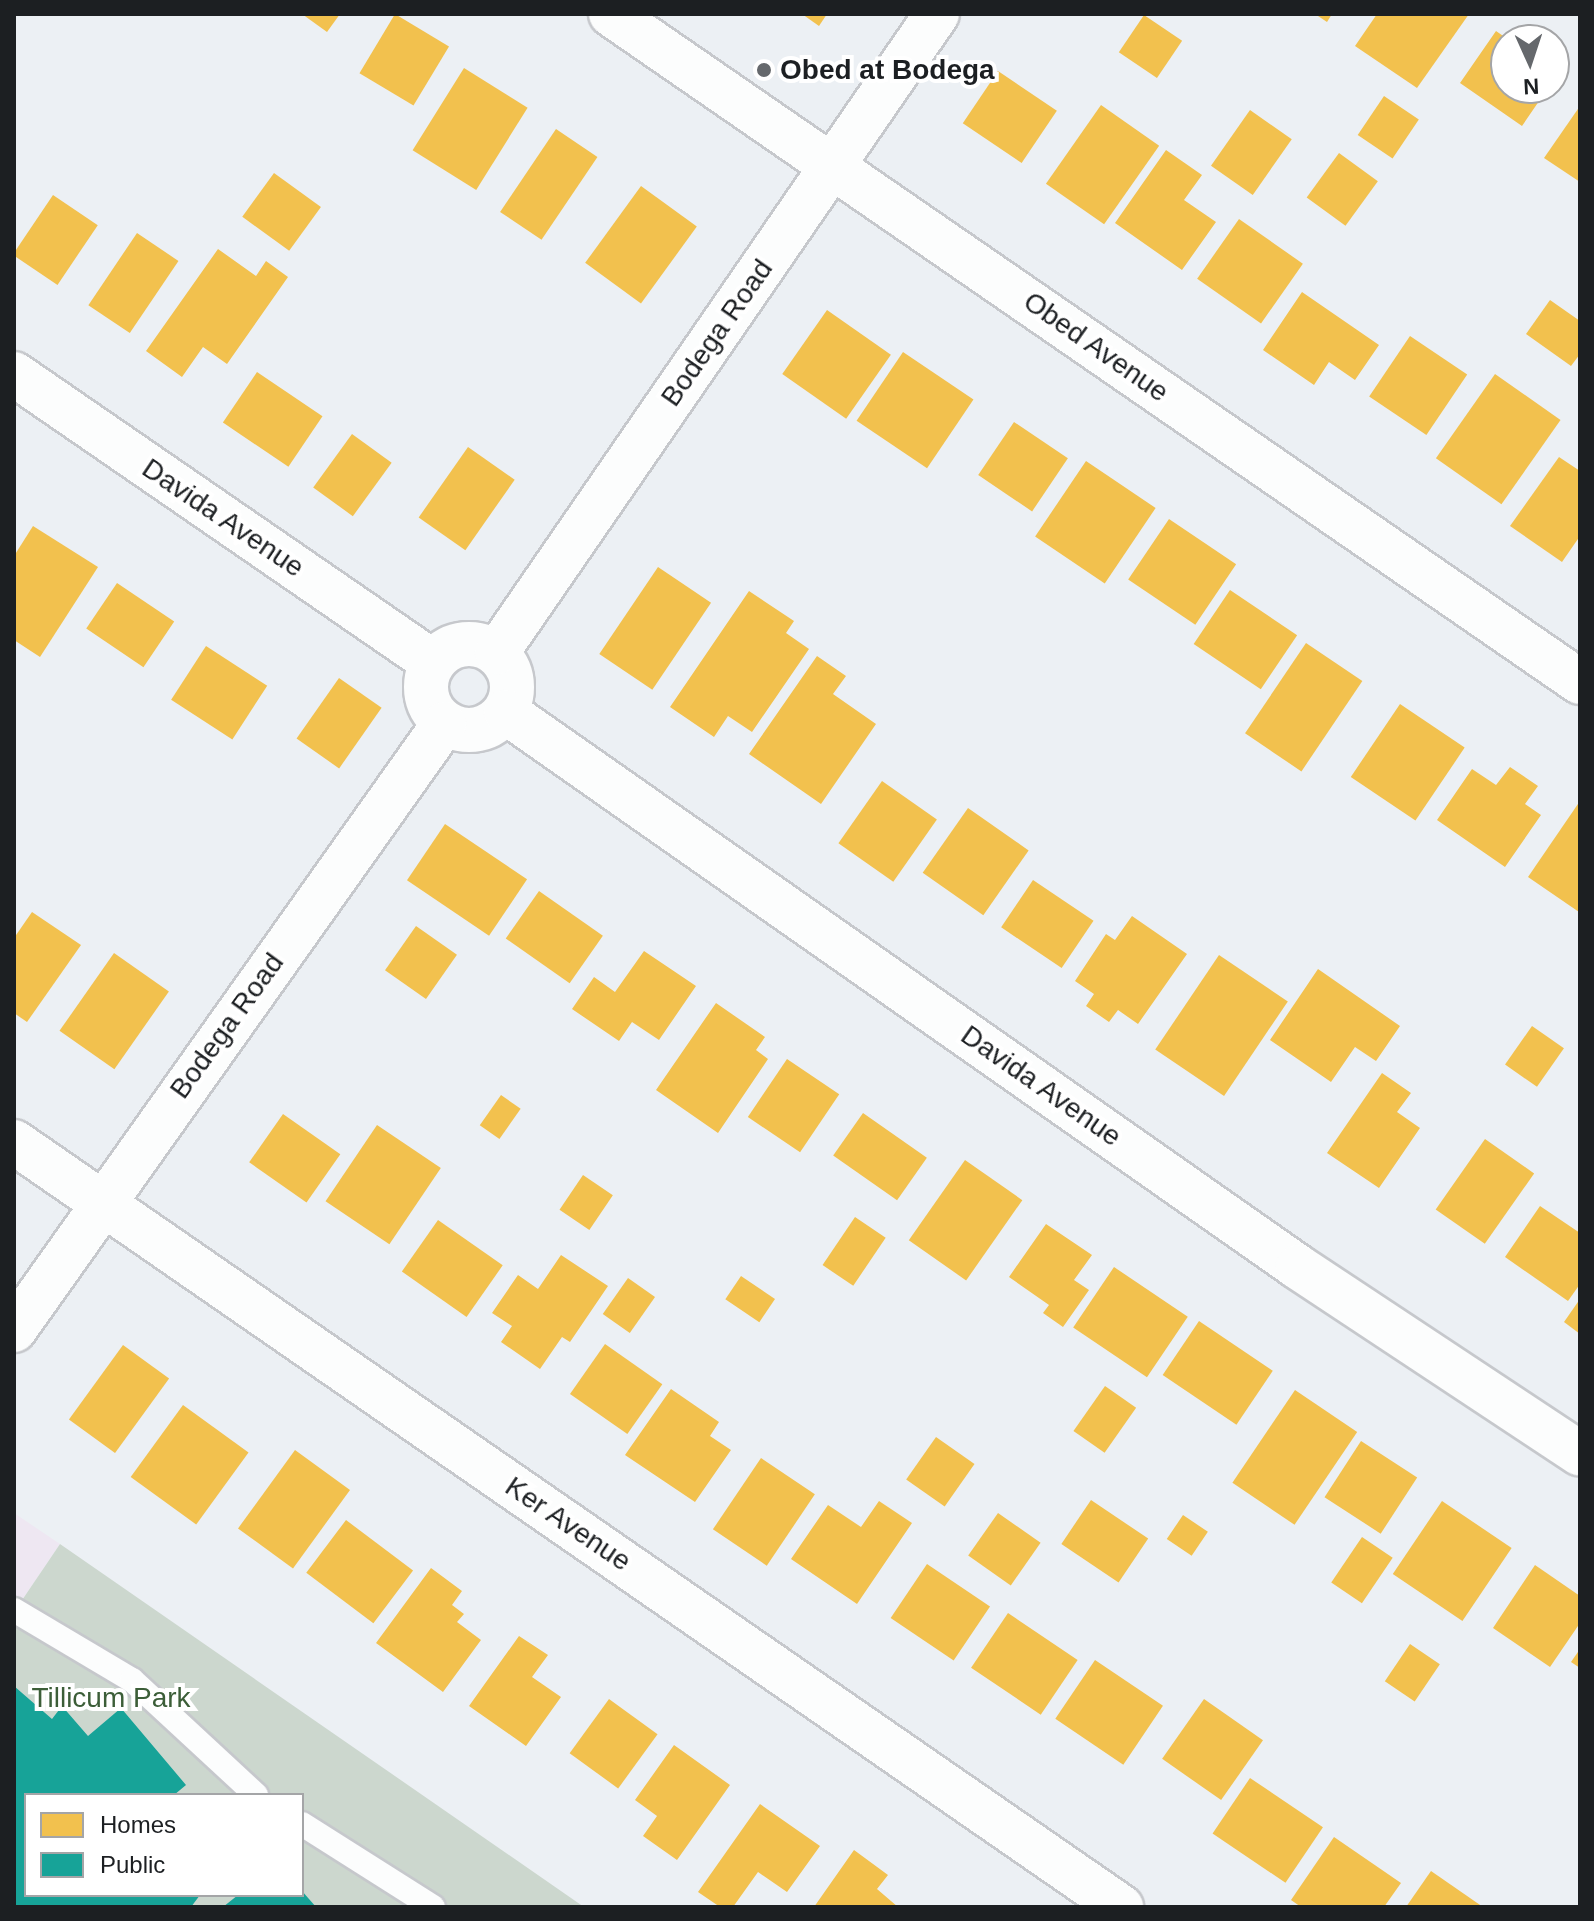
<!DOCTYPE html>
<html>
<head>
<meta charset="utf-8">
<style>
	body { margin:0 }
	#map { position:relative; width:1594px; height:1921px; overflow:hidden; background:#ecf0f4; font-family:Helvetica,sans-serif }
	div>[style] { position:absolute }
	[style*='--x'] { left:calc(var(--x)*1px); top:calc(var(--y)*1px); width:calc(var(--w)*1px); rotate:calc(var(--a)*1deg) }
	.commercial>* { inset:0; background:#eee7f2 }
	.green>* { inset:0; background:#ccd7ce }
	.homes>* { inset:0; background:#f2c14e; transform-origin:0 0 }
	.public>* { inset:0; background:#17a398 }
	.roads { filter:drop-shadow(2px 0 #c6c8cc) drop-shadow(-2px 0 #c6c8cc) drop-shadow(0 2px #c6c8cc) drop-shadow(0 -2px #c6c8cc) }
	.lane>* { height:24px; margin:-12px; padding:0 12px; transform-origin:12px; border-radius:12px; background:#fcfdfd }
	.street>* { height:44px; margin:-22px; padding:0 22px; transform-origin:22px; border-radius:22px; background:#fcfdfd }
	.street>.ring { margin:-22px; padding:0; box-sizing:content-box; background:none; border:44px solid #fcfdfd; border-radius:50% }
	.dots>* { width:22px; height:22px; translate:-50% -50%; box-sizing:border-box; border:4px solid #fff; border-radius:50% }
	span { translate:-50% -50%; white-space:nowrap; text-align:center; line-height:1.15; -webkit-text-stroke:8px #fff; paint-order:stroke }
	.poi-label { font-size:28px; color:#1c1f22; font-weight:700 }
	.left { translate:0 -50%; text-align:left }
	.street-label { font-size:28px; color:#1c1f22 }
	.park-label { font-size:28px; color:#3c5e38 }
	.frame { position:absolute; inset:0; border:16px solid #1c1f22; pointer-events:none }
	.legend { position:absolute; left:24px; top:1793px; width:280px; height:104px; box-sizing:border-box; background:#fff; border:2px solid #a4a5a7; margin:0; padding:10px 14px; list-style:none; font-size:24px; color:#1c1f22 }
	.legend li { display:flex; align-items:center; gap:16px; height:40px }
	.legend b { width:40px; border:2px solid #a4a5a7 }
	.north { position:absolute; left:1490px; top:24px; width:80px; height:80px; box-sizing:border-box; background:#fff; border:2px solid #a4a5a7; border-radius:50%; rotate:177deg; font-size:22px; font-weight:700; line-height:32px; text-align:center; color:#1c1f22 }
	.north::after { content:''; display:block; margin:auto; width:28px; height:36px; background:#65686c; clip-path:polygon(50% 0,100% 100%,50% 72%,0 100%) }
</style>
</head>
<body>
<div id="map">
	<div class="commercial">
		<i style="clip-path:polygon(14px 1513px,60px 1544px,14px 1612px)"></i>
	</div>
	<div class="green">
		<i style="clip-path:polygon(evenodd,60px 1544px,584px 1907px,14px 1907px,14px 1612px,60px 1544px,26px 1795px,302px 1795px,302px 1895px,26px 1895px,26px 1795px)"></i>
	</div>
	<div class="homes">
		<i style="clip-path:polygon(302px 14px,340px 14px,327px 32px)"></i>
		<i style="left:395px;top:14px;width:63px;height:69px;rotate:31deg"></i>
		<i style="clip-path:polygon(802px 14px,827px 14px,819px 26px)"></i>
		<i style="clip-path:polygon(1315px 14px,1332px 14px,1327px 22px)"></i>
		<i style="clip-path:polygon(1377px 14px,1469px 14px,1417px 88px,1355px 46px)"></i>
		<i style="left:1144px;top:15px;width:46px;height:45px;rotate:34deg"></i>
		<i style="clip-path:polygon(1496px 31px,1509px 40px,1506px 88px,1548px 88px,1522px 126px,1460px 83px)"></i>
		<i style="left:464px;top:68px;width:75px;height:97px;rotate:32deg"></i>
		<i style="left:998px;top:71px;width:71px;height:63px;rotate:34deg"></i>
		<i style="left:1384px;top:96px;width:42px;height:47px;rotate:34deg"></i>
		<i style="left:1101px;top:105px;width:71px;height:96px;rotate:35deg"></i>
		<i style="clip-path:polygon(1580px 106px,1580px 182px,1544px 158px)"></i>
		<i style="left:1250px;top:110px;width:51px;height:68px;rotate:35deg"></i>
		<i style="left:556px;top:129px;width:50px;height:100px;rotate:34deg"></i>
		<i style="clip-path:polygon(1166px 150px,1202px 175px,1184px 200px,1216px 222px,1182px 270px,1115px 223px)"></i>
		<i style="left:1339px;top:153px;width:48px;height:55px;rotate:36deg"></i>
		<i style="left:274px;top:173px;width:58px;height:54px;rotate:36deg"></i>
		<i style="left:641px;top:186px;width:69px;height:95px;rotate:36deg"></i>
		<i style="left:53px;top:195px;width:54px;height:72px;rotate:34deg"></i>
		<i style="left:1239px;top:219px;width:78px;height:73px;rotate:35deg"></i>
		<i style="left:137px;top:233px;width:50px;height:87px;rotate:34deg"></i>
		<i style="clip-path:polygon(218px 249px,256px 276px,266px 261px,288px 277px,227px 364px,203px 347px,182px 377px,146px 351px)"></i>
		<i style="clip-path:polygon(1302px 292px,1379px 345px,1355px 380px,1329px 362px,1314px 385px,1263px 350px)"></i>
		<i style="clip-path:polygon(1550px 300px,1580px 321px,1580px 354px,1571px 366px,1526px 334px)"></i>
		<i style="left:827px;top:310px;width:78px;height:78px;rotate:35deg"></i>
		<i style="left:1410px;top:336px;width:69px;height:73px;rotate:34deg"></i>
		<i style="left:903px;top:352px;width:85px;height:83px;rotate:34deg"></i>
		<i style="left:257px;top:372px;width:79px;height:61px;rotate:34deg"></i>
		<i style="left:1495px;top:374px;width:80px;height:103px;rotate:35deg"></i>
		<i style="left:1014px;top:422px;width:65px;height:64px;rotate:34deg"></i>
		<i style="left:352px;top:434px;width:49px;height:66px;rotate:36deg"></i>
		<i style="left:468px;top:447px;width:57px;height:86px;rotate:35deg"></i>
		<i style="clip-path:polygon(1559px 457px,1580px 471px,1580px 536px,1562px 562px,1510px 526px)"></i>
		<i style="left:1086px;top:461px;width:84px;height:91px;rotate:34deg"></i>
		<i style="left:1169px;top:519px;width:81px;height:73px;rotate:34deg"></i>
		<i style="clip-path:polygon(33px 526px,98px 567px,40px 657px,14px 640px,14px 556px)"></i>
		<i style="left:658px;top:567px;width:64px;height:105px;rotate:34deg"></i>
		<i style="left:117px;top:583px;width:69px;height:55px;rotate:34deg"></i>
		<i style="left:1230px;top:590px;width:81px;height:65px;rotate:34deg"></i>
		<i style="clip-path:polygon(749px 591px,794px 621px,786px 633px,809px 649px,752px 732px,728px 716px,714px 737px,670px 707px)"></i>
		<i style="left:1306px;top:643px;width:68px;height:109px;rotate:34deg"></i>
		<i style="left:206px;top:646px;width:73px;height:64px;rotate:33deg"></i>
		<i style="clip-path:polygon(817px 656px,846px 676px,833px 694px,876px 724px,821px 804px,749px 754px)"></i>
		<i style="left:339px;top:678px;width:52px;height:74px;rotate:35deg"></i>
		<i style="left:1400px;top:704px;width:78px;height:88px;rotate:34deg"></i>
		<i style="clip-path:polygon(1510px 767px,1538px 786px,1525px 804px,1541px 815px,1505px 867px,1437px 820px,1472px 769px,1496px 785px)"></i>
		<i style="left:882px;top:781px;width:67px;height:76px;rotate:35deg"></i>
		<i style="clip-path:polygon(1580px 801px,1580px 911px,1579px 912px,1528px 877px)"></i>
		<i style="left:968px;top:808px;width:74px;height:79px;rotate:35deg"></i>
		<i style="left:445px;top:824px;width:99px;height:68px;rotate:34deg"></i>
		<i style="left:1033px;top:880px;width:73px;height:57px;rotate:34deg"></i>
		<i style="left:539px;top:891px;width:78px;height:58px;rotate:35deg"></i>
		<i style="clip-path:polygon(32px 912px,81px 945px,27px 1022px,14px 1013px,14px 938px)"></i>
		<i style="clip-path:polygon(1132px 916px,1187px 954px,1138px 1024px,1118px 1010px,1109px 1022px,1086px 1006px,1094px 994px,1075px 981px,1106px 934px,1115px 940px)"></i>
		<i style="left:416px;top:926px;width:50px;height:54px;rotate:35deg"></i>
		<i style="clip-path:polygon(644px 951px,696px 986px,659px 1040px,632px 1022px,619px 1041px,572px 1009px,594px 977px,615px 992px)"></i>
		<i style="left:114px;top:953px;width:67px;height:95px;rotate:35deg"></i>
		<i style="left:1219px;top:955px;width:83px;height:114px;rotate:34deg"></i>
		<i style="clip-path:polygon(1318px 969px,1400px 1026px,1376px 1061px,1355px 1047px,1331px 1082px,1270px 1040px)"></i>
		<i style="clip-path:polygon(716px 1003px,765px 1037px,756px 1050px,768px 1059px,718px 1133px,656px 1090px)"></i>
		<i style="left:1532px;top:1026px;width:39px;height:47px;rotate:35deg"></i>
		<i style="left:787px;top:1059px;width:63px;height:70px;rotate:34deg"></i>
		<i style="clip-path:polygon(1382px 1073px,1411px 1093px,1397px 1112px,1420px 1128px,1379px 1188px,1327px 1153px)"></i>
		<i style="left:501px;top:1095px;width:24px;height:37px;rotate:35deg"></i>
		<i style="left:863px;top:1113px;width:78px;height:52px;rotate:35deg"></i>
		<i style="left:283px;top:1114px;width:70px;height:59px;rotate:35deg"></i>
		<i style="left:377px;top:1125px;width:77px;height:92px;rotate:34deg"></i>
		<i style="left:1485px;top:1139px;width:60px;height:86px;rotate:35deg"></i>
		<i style="left:965px;top:1160px;width:70px;height:98px;rotate:35deg"></i>
		<i style="left:583px;top:1175px;width:36px;height:42px;rotate:34deg"></i>
		<i style="clip-path:polygon(1540px 1206px,1580px 1233px,1580px 1284px,1568px 1301px,1505px 1257px)"></i>
		<i style="left:855px;top:1217px;width:37px;height:58px;rotate:34deg"></i>
		<i style="left:438px;top:1220px;width:79px;height:63px;rotate:35deg"></i>
		<i style="clip-path:polygon(1046px 1224px,1092px 1255px,1074px 1280px,1089px 1290px,1063px 1327px,1043px 1313px,1049px 1305px,1009px 1277px)"></i>
		<i style="clip-path:polygon(561px 1255px,608px 1286px,570px 1342px,562px 1337px,540px 1369px,501px 1342px,512px 1326px,492px 1313px,518px 1275px,538px 1289px)"></i>
		<i style="left:1114px;top:1267px;width:89px;height:73px;rotate:34deg"></i>
		<i style="left:741px;top:1276px;width:41px;height:28px;rotate:34deg"></i>
		<i style="left:628px;top:1278px;width:33px;height:44px;rotate:35deg"></i>
		<i style="clip-path:polygon(1580px 1299px,1580px 1334px,1564px 1322px)"></i>
		<i style="left:1199px;top:1321px;width:89px;height:65px;rotate:34deg"></i>
		<i style="left:605px;top:1344px;width:70px;height:61px;rotate:35deg"></i>
		<i style="left:123px;top:1345px;width:57px;height:92px;rotate:36deg"></i>
		<i style="left:1105px;top:1386px;width:38px;height:55px;rotate:35deg"></i>
		<i style="clip-path:polygon(671px 1389px,719px 1422px,710px 1436px,731px 1450px,695px 1502px,625px 1455px)"></i>
		<i style="left:1295px;top:1390px;width:75px;height:112px;rotate:34deg"></i>
		<i style="left:183px;top:1405px;width:81px;height:89px;rotate:36deg"></i>
		<i style="left:936px;top:1437px;width:47px;height:52px;rotate:35deg"></i>
		<i style="left:1361px;top:1441px;width:67px;height:67px;rotate:33deg"></i>
		<i style="left:295px;top:1450px;width:68px;height:97px;rotate:36deg"></i>
		<i style="left:761px;top:1458px;width:65px;height:86px;rotate:34deg"></i>
		<i style="left:1091px;top:1500px;width:69px;height:53px;rotate:34deg"></i>
		<i style="clip-path:polygon(879px 1501px,912px 1523px,857px 1604px,791px 1559px,828px 1505px,861px 1527px)"></i>
		<i style="left:1442px;top:1501px;width:84px;height:88px;rotate:34deg"></i>
		<i style="left:998px;top:1513px;width:52px;height:52px;rotate:35deg"></i>
		<i style="left:1183px;top:1515px;width:30px;height:29px;rotate:34deg"></i>
		<i style="left:346px;top:1520px;width:84px;height:66px;rotate:37deg"></i>
		<i style="left:1362px;top:1537px;width:37px;height:55px;rotate:34deg"></i>
		<i style="left:927px;top:1564px;width:76px;height:65px;rotate:34deg"></i>
		<i style="clip-path:polygon(1535px 1565px,1580px 1596px,1580px 1623px,1550px 1667px,1493px 1628px)"></i>
		<i style="clip-path:polygon(431px 1568px,462px 1591px,452px 1605px,464px 1614px,457px 1622px,481px 1640px,443px 1692px,376px 1643px)"></i>
		<i style="left:1008px;top:1613px;width:84px;height:66px;rotate:34deg"></i>
		<i style="clip-path:polygon(519px 1636px,548px 1655px,532px 1677px,561px 1697px,526px 1746px,469px 1706px)"></i>
		<i style="left:1410px;top:1644px;width:36px;height:45px;rotate:34deg"></i>
		<i style="clip-path:polygon(1580px 1649px,1580px 1668px,1571px 1662px)"></i>
		<i style="left:1095px;top:1660px;width:82px;height:71px;rotate:34deg"></i>
		<i style="left:609px;top:1699px;width:60px;height:67px;rotate:36deg"></i>
		<i style="left:1204px;top:1699px;width:72px;height:73px;rotate:35deg"></i>
		<i style="clip-path:polygon(674px 1745px,730px 1785px,677px 1860px,643px 1836px,657px 1816px,635px 1800px)"></i>
		<i style="left:1250px;top:1778px;width:88px;height:67px;rotate:34deg"></i>
		<i style="clip-path:polygon(760px 1804px,820px 1846px,787px 1892px,758px 1872px,733px 1907px,720px 1907px,698px 1892px)"></i>
		<i style="clip-path:polygon(1334px 1837px,1401px 1883px,1384px 1907px,1301px 1907px,1291px 1900px)"></i>
		<i style="clip-path:polygon(854px 1850px,888px 1875px,877px 1889px,898px 1907px,814px 1907px)"></i>
		<i style="clip-path:polygon(1431px 1871px,1483px 1907px,1406px 1907px)"></i>
	</div>
	<div class="public">
		<i style="clip-path:polygon(14px 1686px,52px 1719px,62px 1706px,88px 1736px,121px 1708px,186px 1785px,174px 1795px,26px 1795px,26px 1895px,200px 1895px,191px 1907px,14px 1907px)"></i>
		<i style="clip-path:polygon(302px 1891px,316px 1907px,223px 1907px,238px 1895px)"></i>
	</div>
	<div class="roads">
		<div class="lane">
			<i style="--x:14;--y:1610;--w:137;--a:30.7"></i>
			<i style="--x:132;--y:1680;--w:169;--a:42.8"></i>
			<i style="--x:302;--y:1824;--w:155;--a:32.4"></i>
		</div>
		<div class="street">
			<i style="--x:611;--y:14;--w:1177;--a:34.58"></i>
			<i style="--x:14;--y:374;--w:506;--a:34.54"></i>
			<i class="ring" style="left:426px;top:644px;width:42px;height:42px"></i>
			<i style="--x:497;--y:652;--w:775;--a:-55.41"></i>
			<i style="--x:506;--y:712;--w:967;--a:35.02"></i>
			<i style="--x:1298;--y:1267;--w:338;--a:33.5"></i>
			<i style="--x:14;--y:1142;--w:1346;--a:34.65"></i>
			<i style="--x:14;--y:1330;--w:743;--a:-54.64"></i>
		</div>
	</div>
	<div class="dots">
		<i style="left:764px;top:70px;background:#65686c"></i>
	</div>
	<div class="poi-label">
		<span class="left" style="left:780px;top:70px">Obed at Bodega</span>
	</div>
	<div class="street-label">
		<span style="left:717px;top:333px;rotate:-55deg">Bodega Road</span>
		<span style="left:1096px;top:347px;rotate:35deg">Obed Avenue</span>
		<span style="left:223px;top:518px;rotate:34deg">Davida Avenue</span>
		<span style="left:227px;top:1026px;rotate:-54deg">Bodega Road</span>
		<span style="left:1041px;top:1086px;rotate:35deg">Davida Avenue</span>
		<span style="left:568px;top:1524px;rotate:34deg">Ker Avenue</span>
	</div>
	<div class="park-label">
		<span style="left:111px;top:1698px">Tillicum Park</span>
	</div>
	<div class="frame"></div>
	<ul class="legend">
	<li><b style="height:22px;background:#f2c14e"></b>Homes</li>
	<li><b style="height:22px;background:#17a398"></b>Public</li>
	</ul>
	<div class="north">N</div>
</div>
</body>
</html>
